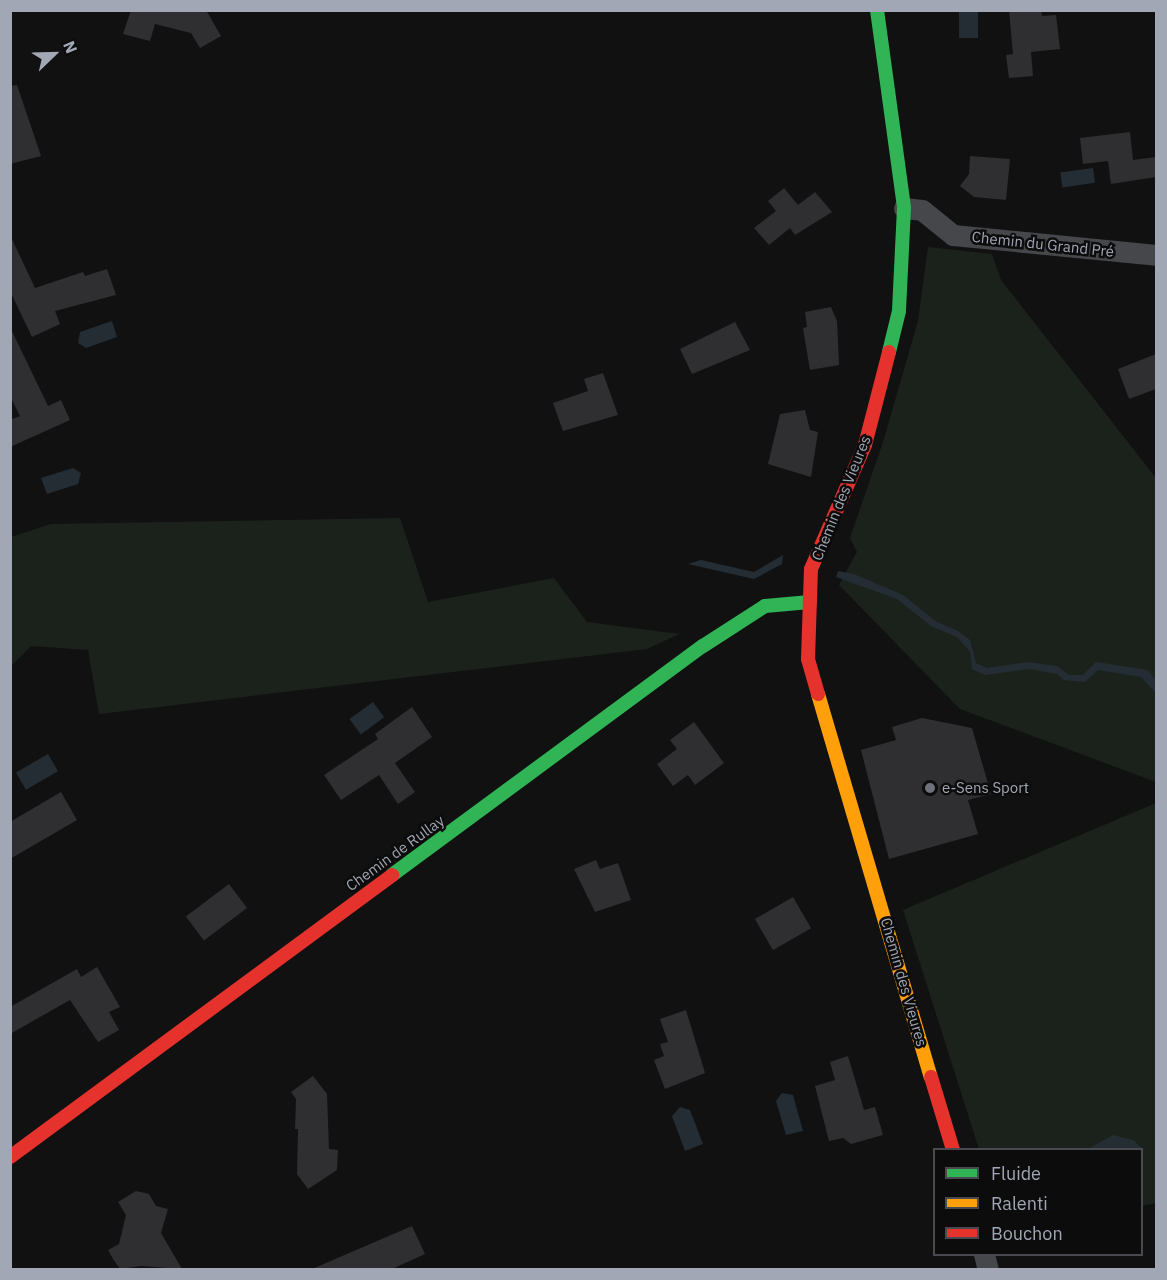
<!DOCTYPE html>
<html>
<head>
<meta charset="utf-8">
<style>
	body { margin:0 }
	#map { position:relative; width:1167px; height:1280px; overflow:hidden; background:#111112; font-family:"IBM Plex Sans",sans-serif }
	div>[style] { position:absolute }
	[style*='--x'] { left:calc(var(--x)*1px); top:calc(var(--y)*1px); width:calc(var(--w)*1px); rotate:calc(var(--a)*1deg) }
	.green>* { inset:0; background:#1b221c }
	.water>* { inset:0; background:#242d34; transform-origin:0 0 }
	.building>* { inset:0; background:#2f2f31; transform-origin:0 0 }
	.street>* { height:21px; margin:-10.5px; padding:0 10.5px; transform-origin:10.5px; border-radius:10.5px; background:#45474b }
	.fast>* { height:14px; margin:-7px; padding:0 7px; transform-origin:7px; border-radius:7px; background:#30b455 }
	.slow>* { height:14px; margin:-7px; padding:0 7px; transform-origin:7px; border-radius:7px; background:#ff9f0a }
	.jam>* { height:14px; margin:-7px; padding:0 7px; transform-origin:7px; border-radius:7px; background:#e5322d }
	.dots>* { width:16px; height:16px; translate:-50% -50%; box-sizing:border-box; border:3px solid #0c0c0d; border-radius:50% }
	span { translate:-50% -50%; white-space:nowrap; text-align:center; line-height:1.15; -webkit-text-stroke:5px #0c0c0d; paint-order:stroke }
	.street-label { font-size:15px; color:#a1a7b4 }
	.poi-label { font-size:15px; color:#a1a7b4 }
	.left { translate:0 -50%; text-align:left }
	.frame { position:absolute; inset:0; border:12px solid #a1a7b4; pointer-events:none }
	.legend { position:absolute; left:933px; top:1148px; width:210px; height:108px; box-sizing:border-box; background:#0c0c0d; border:2px solid #484a50; margin:0; padding:8px 10px; list-style:none; font-size:18px; color:#a1a7b4 }
	.legend li { display:flex; align-items:center; gap:12px; height:30px }
	.legend b { width:30px; border:2px solid #484a50 }
	.north { position:absolute; left:24px; top:24px; width:60px; height:60px; -webkit-text-stroke:4px #0c0c0d; paint-order:stroke; rotate:67deg; font-size:16px; font-weight:700; line-height:24px; text-align:center; color:#a1a7b4 }
	.north::after { content:''; display:block; margin:auto; width:21px; height:27px; background:#a1a7b4; clip-path:polygon(50% 0,100% 100%,50% 72%,0 100%) }
</style>
</head>
<body>
<div id="map">
	<div class="green">
		<i style="clip-path:polygon(928px 247px,992px 254px,1001px 280px,1156px 478px,1156px 782px,960px 709px,839px 585px,857px 552px,850px 538px,883px 442px,918px 321px)"></i>
		<i style="clip-path:polygon(400px 518px,428px 602px,554px 578px,587px 622px,679px 634px,647px 649px,99px 714px,88px 650px,31px 646px,11px 666px,11px 537px,51px 524px)"></i>
		<i style="clip-path:polygon(1156px 803px,1156px 1203px,1142px 1206px,1142px 1150px,979px 1149px,903px 910px)"></i>
	</div>
	<div class="water">
		<i style="left:959px;top:11px;width:19px;height:27px"></i>
		<i style="left:1093px;top:168px;width:15px;height:33px;rotate:82deg"></i>
		<i style="clip-path:polygon(112px 321px,117px 337px,86px 348px,78px 343px,80px 332px)"></i>
		<i style="clip-path:polygon(73px 468px,81px 473px,78px 484px,47px 494px,41px 478px)"></i>
		<i style="clip-path:polygon(783px 555px,782px 564px,754px 579px,688px 564px,701px 560px,754px 572px)"></i>
		<i style="clip-path:polygon(838px 571px,854px 574px,903px 595px,937px 622px,958px 631px,970px 640px,976px 663px,987px 668px,1027px 662px,1057px 666px,1069px 675px,1083px 675px,1096px 662px,1148px 670px,1156px 681px,1156px 693px,1141px 677px,1098px 670px,1085px 682px,1064px 680px,1057px 674px,1030px 669px,985px 675px,972px 669px,970px 652px,957px 637px,931px 626px,897px 599px,836px 577px)"></i>
		<i style="left:373px;top:702px;width:19px;height:29px;rotate:54deg"></i>
		<i style="left:48px;top:754px;width:20px;height:37px;rotate:60deg"></i>
		<i style="clip-path:polygon(782px 1093px,793px 1095px,803px 1131px,786px 1135px,776px 1101px)"></i>
		<i style="clip-path:polygon(680px 1107px,690px 1110px,703px 1144px,685px 1151px,672px 1116px)"></i>
		<i style="clip-path:polygon(1113px 1135px,1133px 1140px,1143px 1149px,1142px 1160px,1142px 1150px,1088px 1149px)"></i>
	</div>
	<div class="building">
		<i style="clip-path:polygon(131px 10px,206px 10px,221px 36px,200px 48px,191px 33px,155px 24px,150px 41px,123px 34px)"></i>
		<i style="clip-path:polygon(1009px 10px,1041px 10px,1042px 16px,1056px 15px,1060px 49px,1031px 52px,1033px 76px,1009px 78px,1006px 55px,1013px 54px)"></i>
		<i style="clip-path:polygon(17px 85px,41px 156px,10px 164px,10px 86px)"></i>
		<i style="clip-path:polygon(1130px 132px,1133px 160px,1156px 157px,1156px 177px,1111px 184px,1108px 161px,1083px 164px,1080px 138px)"></i>
		<i style="clip-path:polygon(970px 156px,1010px 159px,1006px 200px,974px 197px,960px 186px,969px 174px)"></i>
		<i style="clip-path:polygon(784px 188px,798px 205px,815px 192px,832px 212px,795px 235px,790px 228px,769px 245px,754px 228px,776px 211px,768px 201px)"></i>
		<i style="clip-path:polygon(10px 235px,35px 288px,83px 272px,85px 276px,107px 269px,116px 295px,55px 311px,60px 324px,32px 337px,10px 291px)"></i>
		<i style="clip-path:polygon(831px 307px,837px 321px,839px 365px,810px 370px,803px 328px,807px 327px,805px 312px)"></i>
		<i style="clip-path:polygon(735px 322px,750px 350px,692px 374px,680px 349px)"></i>
		<i style="clip-path:polygon(10px 327px,48px 406px,61px 400px,70px 420px,10px 447px,10px 420px,20px 416px,10px 396px)"></i>
		<i style="clip-path:polygon(1156px 354px,1156px 389px,1129px 399px,1118px 369px)"></i>
		<i style="clip-path:polygon(603px 373px,618px 415px,563px 431px,553px 403px,588px 391px,584px 379px)"></i>
		<i style="clip-path:polygon(805px 410px,810px 430px,818px 432px,811px 477px,768px 464px,780px 414px)"></i>
		<i style="clip-path:polygon(412px 707px,432px 737px,395px 763px,415px 792px,398px 804px,379px 775px,341px 800px,324px 775px,378px 739px,375px 734px)"></i>
		<i style="clip-path:polygon(922px 718px,972px 728px,991px 794px,968px 800px,978px 834px,889px 859px,861px 750px,896px 740px,892px 727px)"></i>
		<i style="clip-path:polygon(694px 722px,724px 763px,695px 785px,688px 775px,673px 786px,657px 764px,677px 749px,670px 740px)"></i>
		<i style="clip-path:polygon(61px 792px,77px 820px,10px 859px,10px 822px)"></i>
		<i style="clip-path:polygon(596px 860px,600px 869px,618px 863px,631px 900px,595px 912px,574px 869px)"></i>
		<i style="left:229px;top:884px;width:30px;height:54px;rotate:53deg"></i>
		<i style="left:793px;top:897px;width:36px;height:44px;rotate:60deg"></i>
		<i style="clip-path:polygon(97px 967px,120px 1007px,109px 1012px,119px 1030px,98px 1042px,70px 1000px,10px 1034px,10px 1007px,77px 969px,81px 977px)"></i>
		<i style="clip-path:polygon(686px 1010px,705px 1073px,665px 1089px,654px 1060px,664px 1056px,660px 1044px,668px 1042px,660px 1019px)"></i>
		<i style="clip-path:polygon(848px 1056px,864px 1110px,875px 1107px,883px 1135px,851px 1144px,843px 1138px,829px 1141px,815px 1086px,835px 1080px,830px 1062px)"></i>
		<i style="clip-path:polygon(313px 1076px,327px 1094px,329px 1149px,338px 1150px,337px 1170px,308px 1189px,297px 1174px,298px 1129px,295px 1129px,296px 1099px,291px 1092px)"></i>
		<i style="clip-path:polygon(136px 1191px,149px 1194px,156px 1206px,168px 1209px,161px 1233px,182px 1269px,141px 1266px,120px 1269px,113px 1259px,108px 1250px,119px 1244px,126px 1215px,118px 1202px)"></i>
		<i style="clip-path:polygon(412px 1226px,425px 1254px,392px 1269px,312px 1269px)"></i>
	</div>
	<div class="street">
		<i style="--x:904;--y:208;--w:18;--a:6"></i>
		<i style="--x:922;--y:210;--w:40;--a:39"></i>
		<i style="--x:953;--y:235;--w:204;--a:5.6"></i>
		<i style="--x:984;--y:1254;--w:16;--a:76"></i>
	</div>
	<div class="fast">
		<i style="--x:877;--y:10;--w:200;--a:82.2"></i>
		<i style="--x:904;--y:208;--w:103;--a:92.8"></i>
		<i style="--x:899;--y:311;--w:42;--a:103.7"></i>
		<i style="--x:392;--y:875;--w:386;--a:-36.4"></i>
		<i style="--x:703;--y:646;--w:74;--a:-32.8"></i>
		<i style="--x:765;--y:606;--w:45;--a:-5.1"></i>
	</div>
	<div class="slow">
		<i style="--x:818;--y:694;--w:399;--a:73.6"></i>
	</div>
	<div class="jam">
		<i style="--x:818;--y:694;--w:36;--a:-106"></i>
		<i style="--x:808;--y:659;--w:90;--a:-88.1"></i>
		<i style="--x:811;--y:569;--w:135;--a:-66.5"></i>
		<i style="--x:865;--y:445;--w:96;--a:-75.5"></i>
		<i style="--x:931;--y:1077;--w:76;--a:73.2"></i>
		<i style="--x:10;--y:1157;--w:475;--a:-36.4"></i>
	</div>
	<div class="dots">
		<i style="left:930px;top:788px;background:#6f727b"></i>
	</div>
	<div class="street-label">
		<span style="left:1043px;top:244px;rotate:6deg">Chemin du Grand Pré</span>
		<span style="left:841px;top:498px;rotate:-68deg">Chemin des Vieures</span>
		<span style="left:395px;top:853px;rotate:-36deg">Chemin de Rullay</span>
		<span style="left:904px;top:982px;rotate:74deg">Chemin des Vieures</span>
	</div>
	<div class="poi-label">
		<span class="left" style="left:942px;top:788px">e-Sens Sport</span>
	</div>
	<div class="frame"></div>
	<ul class="legend">
	<li><b style="height:8px;background:#30b455"></b>Fluide</li>
	<li><b style="height:8px;background:#ff9f0a"></b>Ralenti</li>
	<li><b style="height:8px;background:#e5322d"></b>Bouchon</li>
	</ul>
	<div class="north">N</div>
</div>
</body>
</html>
